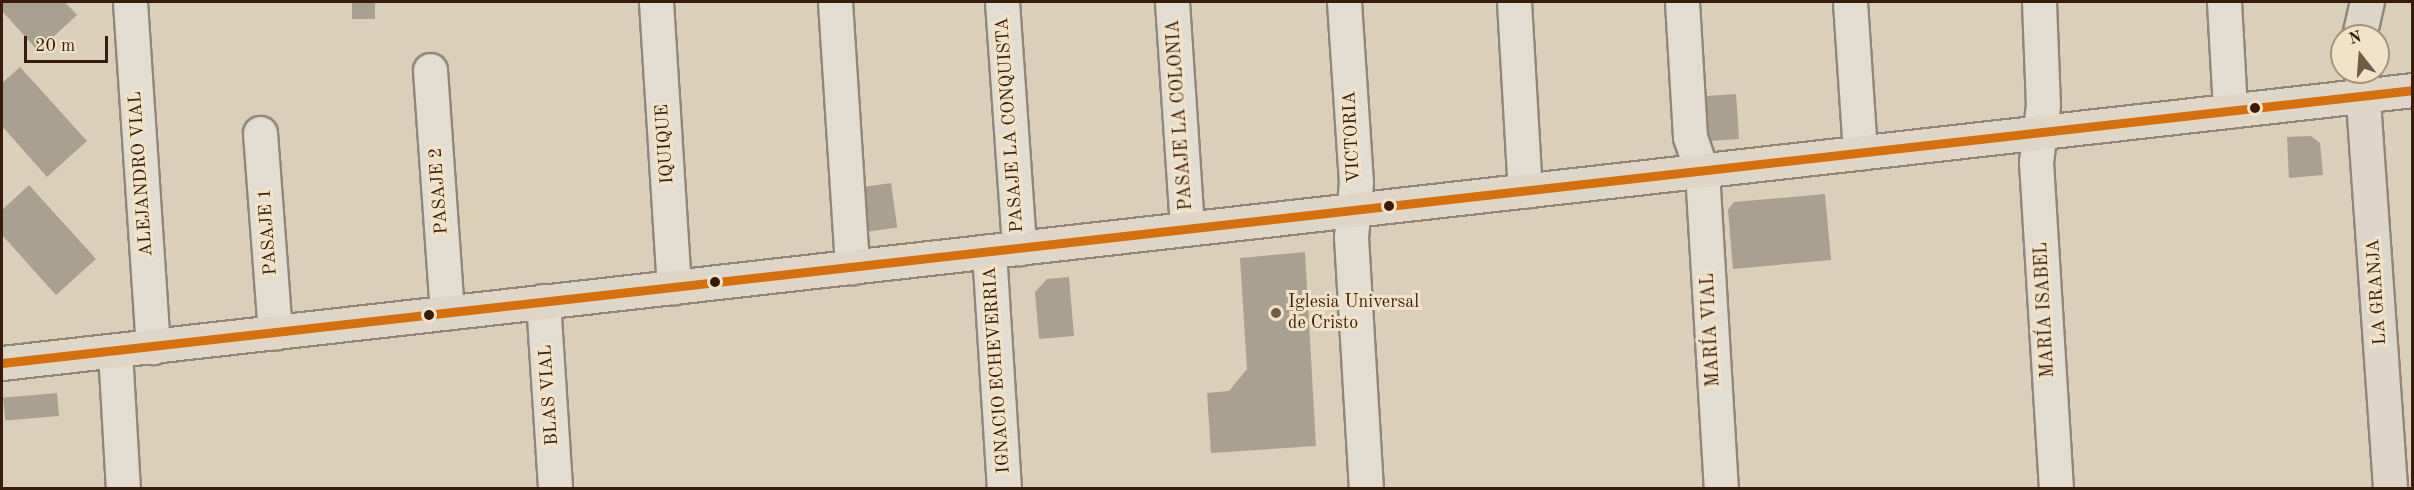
<!DOCTYPE html>
<html>
<head>
<meta charset="utf-8">
<style>
	body { margin:0 }
	#map { position:relative; width:2414px; height:490px; overflow:hidden; background:#dbcfb9; font-family:"Old Standard TT",serif }
	div>[style] { position:absolute }
	[style*='--x'] { left:calc(var(--x)*1px); top:calc(var(--y)*1px); width:calc(var(--w)*1px); rotate:calc(var(--a)*1deg) }
	.building>* { inset:0; background:#aaa090; transform-origin:0 0 }
	.roads { filter:drop-shadow(2px 0 #918678) drop-shadow(-2px 0 #918678) drop-shadow(0 2px #918678) drop-shadow(0 -2px #918678) }
	.minor>* { height:33px; margin:-16.5px; padding:0 16.5px; transform-origin:16.5px; border-radius:16.5px; background:#e3dcd1 }
	.major>* { height:33px; margin:-16.5px; padding:0 16.5px; transform-origin:16.5px; border-radius:16.5px; background:#ded6c9 }
	.bus-1>* { height:9px; margin:-4.5px; padding:0 4.5px; transform-origin:4.5px; border-radius:4.5px; background:#d5700c }
	.dots>* { width:16px; height:16px; translate:-50% -50%; box-sizing:border-box; border:3px solid #f1e2c8; border-radius:50% }
	span { translate:-50% -50%; white-space:nowrap; text-align:center; line-height:1.15; -webkit-text-stroke:6px #f1e2c8; paint-order:stroke }
	.street-label { font-size:18px; color:#381c09 }
	.poi-label { font-size:18px; color:#381c09 }
	.left { translate:0 -50%; text-align:left }
	.frame { position:absolute; inset:0; border:3px solid #381c09; pointer-events:none }
	.north { position:absolute; left:2330px; top:24px; width:60px; height:60px; box-sizing:border-box; background:#f1e2c8; border:2px solid #a7937c; border-radius:50%; rotate:343deg; font-size:16px; font-weight:700; line-height:24px; text-align:center; color:#381c09 }
	.north::after { content:''; display:block; margin:auto; width:21px; height:27px; background:#715b47; clip-path:polygon(50% 0,100% 100%,50% 72%,0 100%) }
	.scale { position:absolute; left:24px; top:36px; width:84px; height:27px; box-sizing:border-box; border:3px solid #381c09; border-top:0; padding-left:8px; font-size:18px; line-height:21px; white-space:nowrap; color:#381c09; -webkit-text-stroke:4px #f1e2c8; paint-order:stroke }
</style>
</head>
<body>
<div id="map">
	<div class="building">
		<i style="clip-path:polygon(2px 2px,65px 2px,77px 15px,38px 51px,2px 11px)"></i>
		<i style="left:352px;top:2px;width:23px;height:17px"></i>
		<i style="clip-path:polygon(20px 67px,87px 141px,47px 177px,2px 126px,2px 83px)"></i>
		<i style="left:1736px;top:94px;width:45px;height:34px;rotate:86deg"></i>
		<i style="clip-path:polygon(2311px 136px,2320px 143px,2323px 175px,2289px 178px,2287px 137px)"></i>
		<i style="left:891px;top:183px;width:45px;height:30px;rotate:82deg"></i>
		<i style="clip-path:polygon(29px 185px,96px 259px,56px 295px,2px 235px,2px 210px)"></i>
		<i style="clip-path:polygon(1825px 194px,1831px 260px,1733px 269px,1728px 210px,1734px 202px)"></i>
		<i style="clip-path:polygon(1305px 252px,1316px 446px,1211px 453px,1207px 393px,1229px 391px,1247px 369px,1240px 258px)"></i>
		<i style="clip-path:polygon(1069px 277px,1074px 336px,1039px 339px,1035px 292px,1047px 279px)"></i>
		<i style="left:57px;top:393px;width:23px;height:54px;rotate:85deg"></i>
	</div>
	<div class="roads">
		<div class="minor">
			<i style="--x:130;--y:2;--w:346;--a:86.2"></i>
			<i style="--x:656;--y:2;--w:286;--a:86.4"></i>
			<i style="--x:835;--y:2;--w:266;--a:86.3"></i>
			<i style="--x:1002;--y:2;--w:247;--a:86"></i>
			<i style="--x:1172;--y:2;--w:227;--a:86.2"></i>
			<i style="--x:1344;--y:2;--w:180;--a:86.2"></i>
			<i style="--x:1356;--y:182;--w:55;--a:95.2"></i>
			<i style="--x:1351;--y:237;--w:251;--a:86.6"></i>
			<i style="--x:1514;--y:2;--w:189;--a:86.7"></i>
			<i style="--x:1682;--y:2;--w:135;--a:86.6"></i>
			<i style="--x:1690;--y:137;--w:36;--a:71"></i>
			<i style="--x:1702;--y:171;--w:318;--a:86.6"></i>
			<i style="--x:1850;--y:2;--w:151;--a:86.2"></i>
			<i style="--x:2039;--y:2;--w:103;--a:87.8"></i>
			<i style="--x:2043;--y:105;--w:57;--a:97"></i>
			<i style="--x:2036;--y:162;--w:327;--a:86.5"></i>
			<i style="--x:2224;--y:2;--w:109;--a:86.8"></i>
			<i style="--x:430;--y:70;--w:243;--a:86"></i>
			<i style="--x:260;--y:133;--w:200;--a:85.7"></i>
			<i style="--x:989;--y:251;--w:237;--a:86.4"></i>
			<i style="--x:543;--y:301;--w:187;--a:86.3"></i>
			<i style="--x:115;--y:351;--w:137;--a:86.7"></i>
		</div>
		<div class="major">
			<i style="--x:2359;--y:36;--w:35;--a:-77"></i>
			<i style="--x:2361;--y:72;--w:417;--a:86"></i>
			<i style="--x:2;--y:363;--w:2425;--a:-6.46"></i>
		</div>
	</div>
	<div class="bus-1">
		<i style="--x:2;--y:363;--w:2425;--a:-6.46"></i>
	</div>
	<div class="dots">
		<i style="left:2255px;top:108px;background:#381c09"></i>
		<i style="left:1389px;top:206px;background:#381c09"></i>
		<i style="left:715px;top:282px;background:#381c09"></i>
		<i style="left:1276px;top:313px;background:#715b47"></i>
		<i style="left:429px;top:315px;background:#381c09"></i>
	</div>
	<div class="street-label">
		<span style="left:1180px;top:115px;rotate:-94deg">PASAJE LA COLONIA</span>
		<span style="left:1010px;top:125px;rotate:-94deg">PASAJE LA CONQUISTA</span>
		<span style="left:1352px;top:137px;rotate:-93deg">VICTORIA</span>
		<span style="left:665px;top:144px;rotate:-94deg">IQUIQUE</span>
		<span style="left:141px;top:174px;rotate:-94deg">ALEJANDRO VIAL</span>
		<span style="left:439px;top:191px;rotate:-94deg">PASAJE 2</span>
		<span style="left:268px;top:232px;rotate:-94deg">PASAJE 1</span>
		<span style="left:2377px;top:292px;rotate:-94deg">LA GRANJA</span>
		<span style="left:2045px;top:310px;rotate:-93deg">MARÍA ISABEL</span>
		<span style="left:1711px;top:330px;rotate:-93deg">MARÍA VIAL</span>
		<span style="left:997px;top:370px;rotate:-94deg">IGNACIO ECHEVERRIA</span>
		<span style="left:549px;top:395px;rotate:-94deg">BLAS VIAL</span>
	</div>
	<div class="poi-label">
		<span class="left" style="left:1288px;top:313px">Iglesia Universal<br>de Cristo</span>
	</div>
	<div class="frame"></div>
	<div class="north">N</div>
	<div class="scale">20 m</div>
</div>
</body>
</html>
